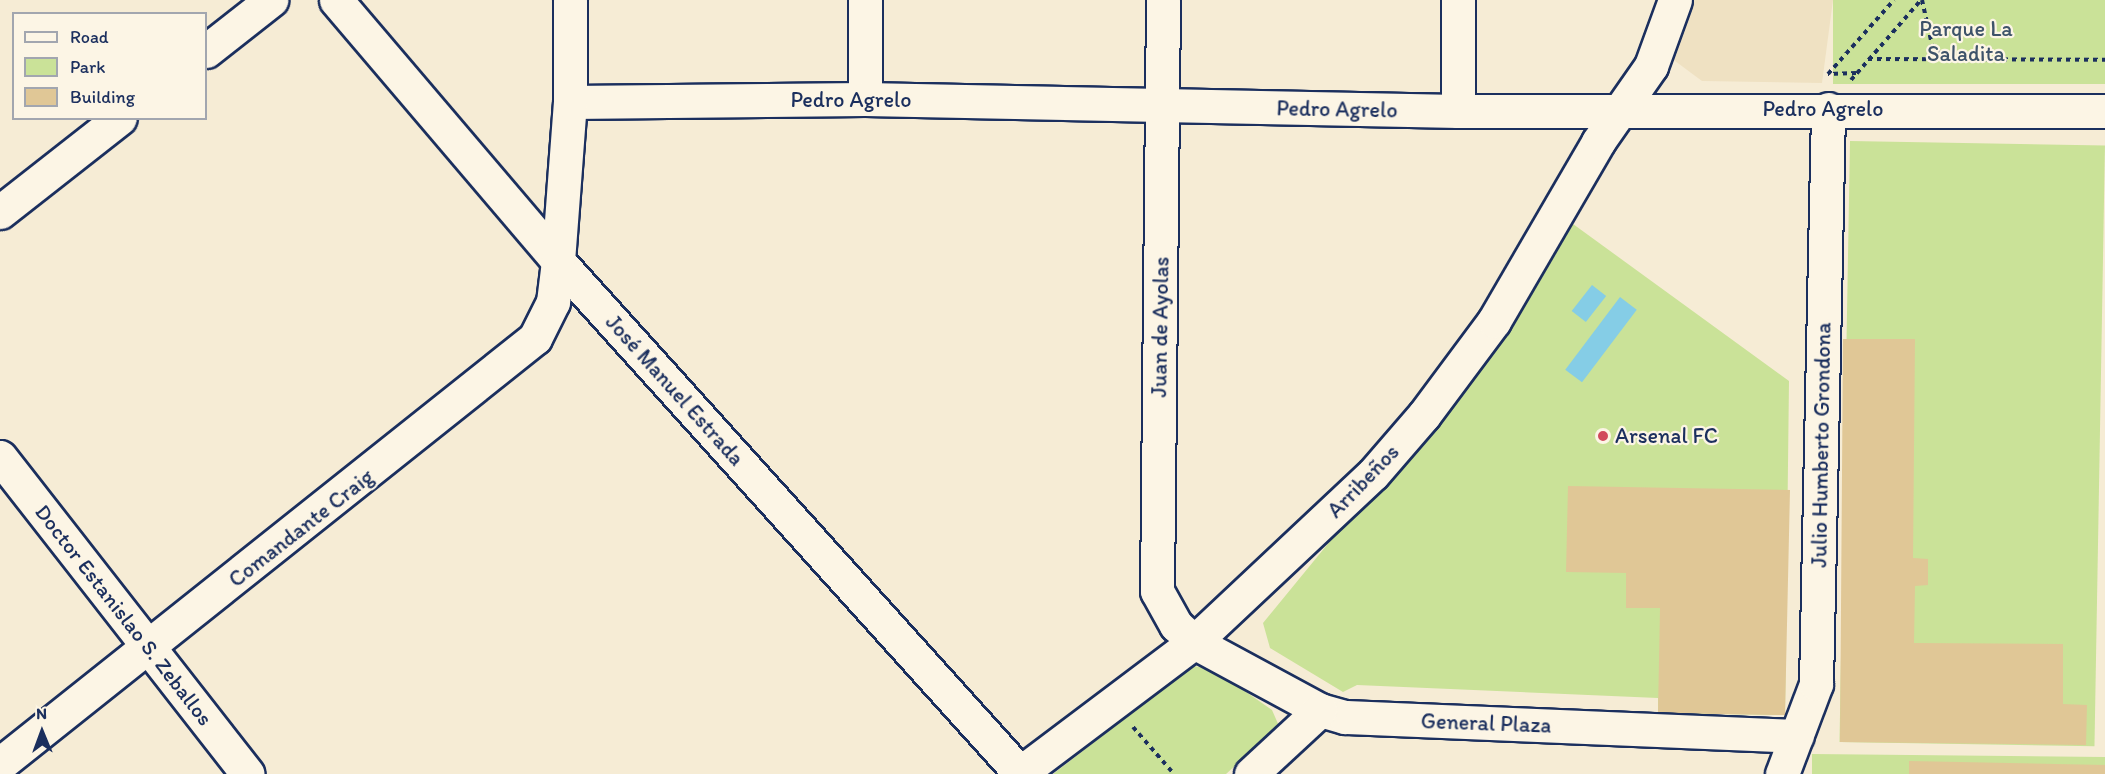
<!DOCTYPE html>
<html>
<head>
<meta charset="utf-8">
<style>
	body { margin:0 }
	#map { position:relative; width:2105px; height:774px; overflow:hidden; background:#f6ecd5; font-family:Itim,sans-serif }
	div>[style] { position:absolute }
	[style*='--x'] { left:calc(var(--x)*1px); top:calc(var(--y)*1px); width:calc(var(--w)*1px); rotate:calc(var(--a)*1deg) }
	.built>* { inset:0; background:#efe1c2 }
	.green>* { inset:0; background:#cae298; transform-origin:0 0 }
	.water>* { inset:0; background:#85cde6; transform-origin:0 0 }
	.building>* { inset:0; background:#e0c796 }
	.path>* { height:4px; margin-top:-2px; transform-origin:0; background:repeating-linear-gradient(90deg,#1b2f5e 0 4.5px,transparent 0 9px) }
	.roads { filter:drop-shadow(2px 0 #1b2f5e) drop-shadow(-2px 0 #1b2f5e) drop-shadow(0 2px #1b2f5e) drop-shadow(0 -2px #1b2f5e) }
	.minor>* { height:33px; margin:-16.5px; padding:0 16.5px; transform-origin:16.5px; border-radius:16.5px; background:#fcf5e5 }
	.secondary>* { height:33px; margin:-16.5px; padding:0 16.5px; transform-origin:16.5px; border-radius:16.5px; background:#fcf5e5 }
	.dots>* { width:16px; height:16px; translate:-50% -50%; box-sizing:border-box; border:3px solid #fcf5e5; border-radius:50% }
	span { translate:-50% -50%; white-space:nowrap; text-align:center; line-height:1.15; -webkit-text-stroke:4.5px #fcf5e5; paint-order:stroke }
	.park-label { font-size:22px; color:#3e536a }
	.street-label { font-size:22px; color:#1b2f5e }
	.poi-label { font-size:22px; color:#1b2f5e }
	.left { translate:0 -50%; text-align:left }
	.legend { position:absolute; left:12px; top:12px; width:195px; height:108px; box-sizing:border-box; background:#fcf5e5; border:2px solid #a2a6af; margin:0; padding:8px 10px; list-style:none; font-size:18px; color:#1b2f5e }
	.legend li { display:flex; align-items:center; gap:12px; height:30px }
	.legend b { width:30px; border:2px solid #a2a6af }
	.north { position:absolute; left:12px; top:702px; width:60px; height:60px; -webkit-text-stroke:4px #fcf5e5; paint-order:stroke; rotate:359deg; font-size:16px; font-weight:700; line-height:24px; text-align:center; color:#1b2f5e }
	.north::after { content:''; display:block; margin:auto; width:21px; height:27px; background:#1b2f5e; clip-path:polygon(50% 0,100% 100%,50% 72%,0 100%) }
</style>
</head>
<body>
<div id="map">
	<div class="built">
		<i style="clip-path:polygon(1693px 0,1833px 0,1822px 83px,1702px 81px,1671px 58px)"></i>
	</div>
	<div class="green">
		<i style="left:1833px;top:0;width:272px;height:84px"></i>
		<i style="left:1850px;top:141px;width:255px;height:601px;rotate:1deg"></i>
		<i style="clip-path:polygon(1573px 224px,1789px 381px,1785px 715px,1658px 713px,1658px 698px,1357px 685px,1343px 692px,1270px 648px,1263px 623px,1517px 313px)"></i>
		<i style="clip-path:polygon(1193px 666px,1213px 669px,1272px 710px,1279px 726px,1226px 774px,1053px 774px)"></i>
		<i style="clip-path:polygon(1812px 754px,2105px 757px,2105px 774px,1812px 774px)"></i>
	</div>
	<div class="water">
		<i style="left:1592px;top:285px;width:18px;height:33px;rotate:38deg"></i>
		<i style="left:1620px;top:297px;width:21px;height:91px;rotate:37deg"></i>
	</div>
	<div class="building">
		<i style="clip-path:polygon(1843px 339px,1915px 339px,1913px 558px,1928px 559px,1928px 585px,1915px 586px,1914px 643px,2063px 644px,2063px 704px,2087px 705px,2086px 745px,1840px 742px)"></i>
		<i style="clip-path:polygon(1568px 486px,1790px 490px,1785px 715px,1658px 713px,1660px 608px,1626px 608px,1626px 573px,1566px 572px)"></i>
		<i style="clip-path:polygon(1909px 761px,2105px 765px,2105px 774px,1909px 774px)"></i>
	</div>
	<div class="path">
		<i style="--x:1922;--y:0;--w:46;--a:77.5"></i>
		<i style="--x:1932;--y:45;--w:21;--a:45"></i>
		<i style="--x:1868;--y:59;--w:237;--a:0.2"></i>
		<i style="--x:1856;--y:73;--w:28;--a:178"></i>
		<i style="--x:1828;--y:74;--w:99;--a:-48.3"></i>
		<i style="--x:1851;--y:80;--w:106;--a:-48.8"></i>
		<i style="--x:1133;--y:727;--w:62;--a:48.9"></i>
	</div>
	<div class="roads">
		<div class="minor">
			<i style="--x:336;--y:0;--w:343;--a:49.6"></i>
			<i style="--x:558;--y:261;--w:691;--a:47.93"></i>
			<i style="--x:865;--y:0;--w:99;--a:90"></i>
			<i style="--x:1163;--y:0;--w:591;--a:90.58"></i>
			<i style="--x:1157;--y:591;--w:39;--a:61"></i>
			<i style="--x:1176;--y:625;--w:25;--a:43"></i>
			<i style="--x:1194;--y:642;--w:143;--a:28.4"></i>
			<i style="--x:1320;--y:710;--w:26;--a:16"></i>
			<i style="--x:1345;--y:717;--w:452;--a:2.4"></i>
			<i style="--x:206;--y:51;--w:83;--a:-38.1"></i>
			<i style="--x:570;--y:102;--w:295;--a:-0.6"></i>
			<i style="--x:865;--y:99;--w:593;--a:1.16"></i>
			<i style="--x:1458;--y:111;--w:647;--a:0"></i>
			<i style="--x:1458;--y:111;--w:111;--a:-90"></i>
			<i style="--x:0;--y:212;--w:152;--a:-38.1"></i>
			<i style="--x:0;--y:457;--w:402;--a:52"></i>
			<i style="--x:1019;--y:774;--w:219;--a:-37"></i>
			<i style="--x:1194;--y:642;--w:245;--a:-43.2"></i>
			<i style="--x:1373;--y:474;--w:78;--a:-49.2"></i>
			<i style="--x:1424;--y:415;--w:117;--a:-53.3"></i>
			<i style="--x:1494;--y:321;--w:207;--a:-59.8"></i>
			<i style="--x:1598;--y:142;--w:93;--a:-55.1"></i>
			<i style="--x:1651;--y:66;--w:70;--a:-70"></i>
			<i style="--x:1251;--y:774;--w:94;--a:-42.8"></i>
			<i style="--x:1782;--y:774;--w:96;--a:-69.3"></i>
			<i style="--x:1816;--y:684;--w:575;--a:-88.8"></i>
		</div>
		<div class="secondary">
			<i style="--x:0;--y:764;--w:684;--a:-38.53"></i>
			<i style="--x:535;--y:338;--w:40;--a:-63.4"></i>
			<i style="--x:553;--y:302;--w:41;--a:-83"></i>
			<i style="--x:558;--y:261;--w:159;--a:-85.7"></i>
			<i style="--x:570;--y:102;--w:102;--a:-90"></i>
		</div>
	</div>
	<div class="dots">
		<i style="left:1603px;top:436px;background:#d1495b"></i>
	</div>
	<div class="park-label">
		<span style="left:1966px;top:41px">Parque La<br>Saladita</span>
	</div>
	<div class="street-label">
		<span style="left:851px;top:100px">Pedro Agrelo</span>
		<span style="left:1337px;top:109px;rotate:1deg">Pedro Agrelo</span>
		<span style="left:1823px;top:109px">Pedro Agrelo</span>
		<span style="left:1160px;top:327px;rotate:-89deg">Juan de Ayolas</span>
		<span style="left:675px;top:390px;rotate:48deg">José Manuel Estrada</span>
		<span style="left:1821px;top:445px;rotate:-89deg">Julio Humberto Grondona</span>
		<span style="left:1363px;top:481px;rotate:-46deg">Arribeños</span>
		<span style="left:301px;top:528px;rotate:-38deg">Comandante Craig</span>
		<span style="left:124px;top:615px;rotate:52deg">Doctor Estanislao S. Zeballos</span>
		<span style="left:1486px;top:723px;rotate:2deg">General Plaza</span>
	</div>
	<div class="poi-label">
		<span class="left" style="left:1615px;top:436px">Arsenal FC</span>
	</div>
	<ul class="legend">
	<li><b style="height:8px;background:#fcf5e5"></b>Road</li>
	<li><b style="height:16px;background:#cae298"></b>Park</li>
	<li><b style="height:16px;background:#e0c796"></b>Building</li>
	</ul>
	<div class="north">N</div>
</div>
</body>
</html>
